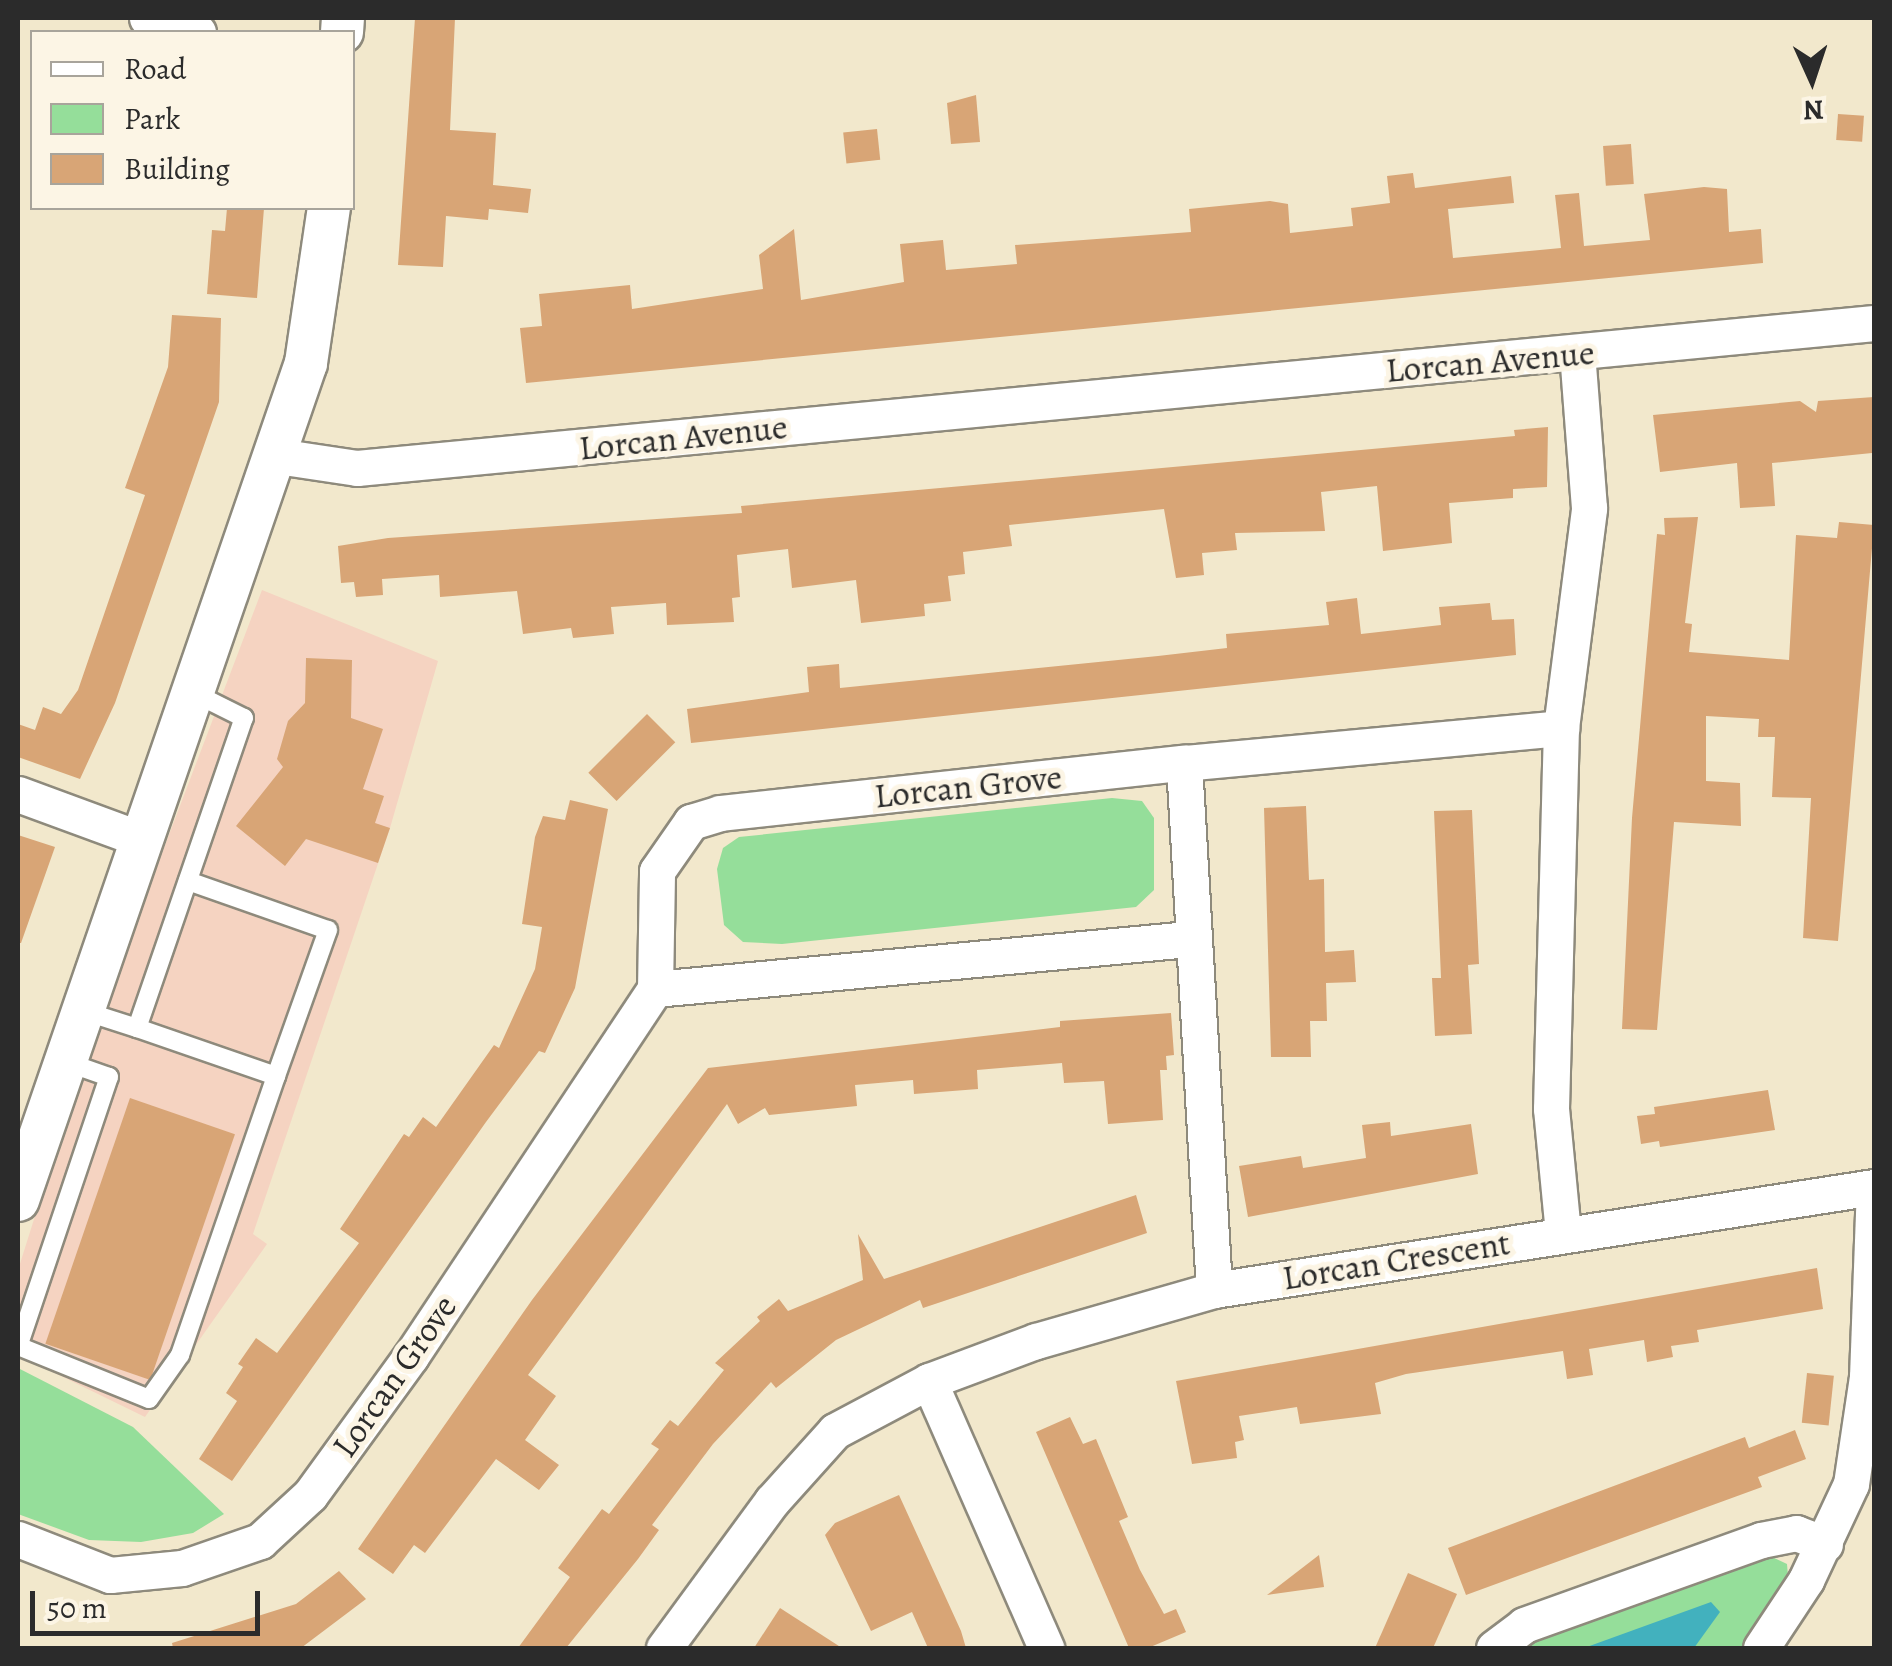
<!DOCTYPE html>
<html>
<head>
<meta charset="utf-8">
<style>
	body { margin:0 }
	#map { position:relative; width:1892px; height:1666px; overflow:hidden; background:#f2e8cc; font-family:Alegreya,serif }
	div>[style] { position:absolute }
	[style*='--x'] { left:calc(var(--x)*1px); top:calc(var(--y)*1px); width:calc(var(--w)*1px); rotate:calc(var(--a)*1deg) }
	.built>* { inset:0; background:#f5d3c1 }
	.green>* { inset:0; background:#95de9a }
	.water>* { inset:0; background:#42b1be }
	.building>* { inset:0; background:#d8a576; transform-origin:0 0 }
	.roads { filter:drop-shadow(2px 0 #8e8a7c) drop-shadow(-2px 0 #8e8a7c) drop-shadow(0 2px #8e8a7c) drop-shadow(0 -2px #8e8a7c) }
	.service>* { height:18px; margin:-9px; padding:0 9px; transform-origin:9px; border-radius:9px; background:#fff }
	.minor>* { height:35px; margin:-17.5px; padding:0 17.5px; transform-origin:17.5px; border-radius:17.5px; background:#fff }
	.tertiary>* { height:42px; margin:-21px; padding:0 21px; transform-origin:21px; border-radius:21px; background:#fff }
	span { translate:-50% -50%; white-space:nowrap; text-align:center; line-height:1.15; -webkit-text-stroke:10px #fcf5e5; paint-order:stroke }
	.street-label { font-size:35px; color:#2b2b2b }
	.frame { position:absolute; inset:0; border:20px solid #2b2b2b; pointer-events:none }
	.legend { position:absolute; left:30px; top:30px; width:325px; height:180px; box-sizing:border-box; background:#fcf5e5; border:2px solid #a8a49b; margin:0; padding:12px 18px; list-style:none; font-size:30px; color:#2b2b2b }
	.legend li { display:flex; align-items:center; gap:20px; height:50px }
	.legend b { width:50px; border:2px solid #a8a49b }
	.north { position:absolute; left:1762px; top:30px; width:100px; height:100px; -webkit-text-stroke:8px #fcf5e5; paint-order:stroke; rotate:177deg; font-size:28px; font-weight:700; line-height:40px; text-align:center; color:#2b2b2b }
	.north::after { content:''; display:block; margin:auto; width:35px; height:45px; background:#2b2b2b; clip-path:polygon(50% 0,100% 100%,50% 72%,0 100%) }
	.scale { position:absolute; left:30px; top:1591px; width:230px; height:45px; box-sizing:border-box; border:5px solid #2b2b2b; border-top:0; padding-left:12px; font-size:30px; line-height:35px; white-space:nowrap; color:#2b2b2b; -webkit-text-stroke:8px #fcf5e5; paint-order:stroke }
</style>
</head>
<body>
<div id="map">
	<div class="built">
		<i style="clip-path:polygon(262px 590px,438px 661px,390px 828px,253px 1234px,267px 1244px,145px 1417px,18px 1355px,18px 1270px,88px 1048px)"></i>
	</div>
	<div class="green">
		<i style="clip-path:polygon(1112px 798px,1142px 801px,1154px 818px,1154px 890px,1136px 907px,782px 944px,743px 942px,724px 925px,717px 869px,723px 848px,739px 837px)"></i>
		<i style="clip-path:polygon(18px 1368px,133px 1427px,224px 1514px,193px 1533px,141px 1542px,89px 1540px,18px 1514px)"></i>
		<i style="clip-path:polygon(1766px 1554px,1787px 1564px,1788px 1576px,1742px 1648px,1516px 1648px)"></i>
	</div>
	<div class="water">
		<i style="clip-path:polygon(1711px 1602px,1720px 1612px,1694px 1648px,1584px 1648px)"></i>
	</div>
	<div class="building">
		<i style="clip-path:polygon(415px 18px,455px 18px,450px 130px,496px 133px,493px 185px,531px 189px,528px 213px,489px 209px,488px 220px,446px 216px,443px 267px,398px 265px)"></i>
		<i style="clip-path:polygon(976px 95px,980px 142px,951px 144px,947px 103px)"></i>
		<i style="left:1838px;top:114px;width:26px;height:26px;rotate:4deg"></i>
		<i style="left:877px;top:129px;width:31px;height:34px;rotate:84deg"></i>
		<i style="left:1631px;top:144px;width:40px;height:28px;rotate:86deg"></i>
		<i style="clip-path:polygon(1413px 173px,1415px 188px,1511px 176px,1514px 203px,1448px 209px,1453px 258px,1561px 248px,1555px 195px,1579px 193px,1584px 246px,1650px 240px,1644px 194px,1704px 187px,1727px 189px,1729px 232px,1761px 229px,1763px 263px,526px 383px,520px 328px,542px 326px,539px 294px,630px 285px,632px 309px,763px 289px,759px 255px,794px 229px,801px 300px,904px 282px,900px 244px,943px 240px,946px 270px,1017px 264px,1015px 245px,1191px 232px,1189px 209px,1270px 201px,1288px 204px,1290px 233px,1353px 226px,1351px 208px,1390px 203px,1387px 176px)"></i>
		<i style="clip-path:polygon(227px 208px,264px 208px,257px 298px,207px 294px,212px 230px,225px 231px)"></i>
		<i style="clip-path:polygon(172px 315px,221px 318px,219px 402px,115px 703px,80px 779px,18px 757px,18px 724px,35px 730px,43px 707px,61px 714px,78px 690px,145px 495px,125px 488px,168px 367px)"></i>
		<i style="clip-path:polygon(1874px 397px,1872px 453px,1772px 463px,1775px 506px,1740px 508px,1737px 463px,1660px 472px,1653px 415px,1800px 401px,1816px 412px,1818px 401px)"></i>
		<i style="clip-path:polygon(1548px 427px,1547px 487px,1513px 489px,1513px 498px,1449px 503px,1452px 543px,1383px 551px,1377px 486px,1321px 492px,1325px 531px,1235px 533px,1237px 550px,1202px 553px,1204px 575px,1176px 578px,1164px 509px,1009px 525px,1012px 546px,963px 552px,965px 574px,948px 576px,951px 601px,924px 604px,925px 616px,861px 623px,856px 580px,792px 588px,788px 549px,737px 555px,740px 597px,732px 598px,734px 622px,667px 625px,666px 603px,611px 607px,614px 634px,573px 638px,571px 628px,523px 634px,517px 591px,440px 597px,439px 575px,382px 579px,383px 595px,356px 597px,354px 582px,341px 583px,338px 546px,388px 538px,742px 513px,741px 506px,1515px 436px,1514px 430px)"></i>
		<i style="clip-path:polygon(1698px 517px,1685px 623px,1692px 624px,1689px 652px,1789px 660px,1796px 535px,1837px 538px,1839px 522px,1874px 525px,1838px 941px,1803px 938px,1811px 798px,1772px 797px,1775px 737px,1758px 737px,1759px 719px,1706px 716px,1706px 781px,1740px 783px,1741px 826px,1674px 822px,1657px 1030px,1622px 1029px,1632px 818px,1657px 534px,1665px 535px,1664px 518px)"></i>
		<i style="clip-path:polygon(1357px 598px,1361px 634px,1441px 625px,1439px 607px,1490px 603px,1492px 620px,1514px 619px,1516px 655px,691px 743px,687px 709px,809px 692px,807px 667px,839px 664px,840px 688px,1158px 656px,1227px 648px,1226px 634px,1329px 625px,1326px 602px)"></i>
		<i style="clip-path:polygon(306px 658px,352px 660px,351px 718px,383px 729px,363px 789px,384px 796px,375px 823px,390px 828px,378px 863px,306px 839px,285px 866px,236px 826px,283px 767px,277px 759px,288px 721px,305px 703px)"></i>
		<i style="left:647px;top:714px;width:40px;height:83px;rotate:45deg"></i>
		<i style="clip-path:polygon(570px 800px,608px 809px,575px 988px,545px 1053px,539px 1051px,486px 1122px,232px 1481px,199px 1459px,237px 1401px,226px 1393px,243px 1367px,238px 1364px,256px 1338px,277px 1353px,359px 1243px,340px 1229px,404px 1134px,409px 1137px,423px 1117px,436px 1127px,494px 1045px,499px 1048px,535px 969px,542px 927px,522px 924px,535px 837px,543px 816px,565px 820px)"></i>
		<i style="clip-path:polygon(1306px 806px,1309px 880px,1324px 879px,1325px 952px,1354px 950px,1356px 982px,1326px 983px,1327px 1021px,1310px 1021px,1311px 1057px,1271px 1057px,1264px 808px)"></i>
		<i style="clip-path:polygon(1472px 810px,1479px 964px,1468px 965px,1472px 1034px,1435px 1036px,1432px 978px,1441px 978px,1434px 811px)"></i>
		<i style="clip-path:polygon(18px 835px,55px 847px,21px 943px,18px 943px)"></i>
		<i style="clip-path:polygon(1171px 1013px,1174px 1055px,1166px 1056px,1167px 1070px,1160px 1070px,1163px 1120px,1108px 1124px,1104px 1081px,1064px 1083px,1062px 1063px,977px 1070px,978px 1089px,914px 1094px,913px 1080px,855px 1085px,857px 1106px,769px 1115px,765px 1108px,738px 1124px,727px 1104px,528px 1375px,556px 1396px,525px 1440px,559px 1465px,539px 1490px,496px 1459px,425px 1553px,414px 1545px,393px 1574px,358px 1549px,532px 1300px,708px 1068px,1060px 1027px,1060px 1021px)"></i>
		<i style="clip-path:polygon(1768px 1090px,1775px 1130px,1660px 1147px,1659px 1141px,1641px 1144px,1637px 1116px,1655px 1114px,1654px 1107px)"></i>
		<i style="left:130px;top:1098px;width:111px;height:260px;rotate:19deg"></i>
		<i style="clip-path:polygon(1390px 1122px,1391px 1136px,1471px 1124px,1478px 1174px,1248px 1217px,1239px 1166px,1301px 1156px,1303px 1168px,1366px 1158px,1362px 1125px)"></i>
		<i style="clip-path:polygon(1136px 1195px,1147px 1233px,923px 1308px,920px 1300px,836px 1340px,776px 1388px,771px 1382px,713px 1444px,652px 1525px,659px 1530px,638px 1559px,566px 1648px,518px 1648px,570px 1577px,558px 1568px,602px 1509px,609px 1514px,659px 1449px,651px 1444px,670px 1420px,678px 1426px,724px 1370px,715px 1363px,760px 1321px,757px 1317px,779px 1299px,788px 1311px,863px 1280px,858px 1234px,884px 1279px)"></i>
		<i style="clip-path:polygon(1817px 1268px,1823px 1309px,1697px 1330px,1699px 1342px,1671px 1346px,1673px 1357px,1647px 1362px,1644px 1340px,1589px 1349px,1593px 1375px,1567px 1379px,1563px 1351px,1406px 1374px,1375px 1383px,1381px 1414px,1300px 1424px,1297px 1407px,1239px 1416px,1244px 1440px,1235px 1442px,1237px 1458px,1192px 1464px,1176px 1381px)"></i>
		<i style="left:1807px;top:1373px;width:27px;height:50px;rotate:6deg"></i>
		<i style="clip-path:polygon(1070px 1417px,1083px 1444px,1096px 1439px,1128px 1517px,1119px 1521px,1140px 1570px,1164px 1614px,1176px 1609px,1186px 1632px,1148px 1648px,1129px 1648px,1036px 1432px)"></i>
		<i style="clip-path:polygon(1795px 1430px,1806px 1459px,1758px 1477px,1762px 1487px,1466px 1595px,1448px 1548px,1745px 1437px,1749px 1448px)"></i>
		<i style="clip-path:polygon(899px 1495px,961px 1631px,966px 1648px,928px 1648px,912px 1612px,871px 1631px,825px 1535px,835px 1523px)"></i>
		<i style="clip-path:polygon(1319px 1555px,1324px 1587px,1267px 1595px)"></i>
		<i style="clip-path:polygon(339px 1571px,366px 1599px,301px 1648px,173px 1648px,172px 1643px,296px 1604px)"></i>
		<i style="clip-path:polygon(1408px 1573px,1457px 1594px,1433px 1648px,1375px 1648px)"></i>
		<i style="clip-path:polygon(780px 1608px,842px 1648px,754px 1648px)"></i>
	</div>
	<div class="roads">
		<div class="service">
			<i style="--x:188;--y:881;--w:148;--a:19.3"></i>
			<i style="--x:328;--y:930;--w:155;--a:109.6"></i>
			<i style="--x:276;--y:1076;--w:147;--a:-160.9"></i>
			<i style="--x:137;--y:1028;--w:328;--a:-71"></i>
			<i style="--x:244;--y:718;--w:56;--a:-153.4"></i>
			<i style="--x:84;--y:1011;--w:56;--a:17.8"></i>
			<i style="--x:18;--y:1346;--w:141;--a:22"></i>
			<i style="--x:149;--y:1399;--w:54;--a:-54.8"></i>
			<i style="--x:180;--y:1355;--w:295;--a:-71"></i>
			<i style="--x:18;--y:1347;--w:285;--a:-71.4"></i>
			<i style="--x:109;--y:1077;--w:46;--a:-160.8"></i>
		</div>
		<div class="minor">
			<i style="--x:147;--y:18;--w:53;--a:15.4"></i>
			<i style="--x:277;--y:456;--w:81;--a:8.5"></i>
			<i style="--x:357;--y:468;--w:1524;--a:-5.46"></i>
			<i style="--x:1184;--y:763;--w:528;--a:86.74"></i>
			<i style="--x:18;--y:794;--w:133;--a:20.2"></i>
			<i style="--x:655;--y:989;--w:536;--a:-5.35"></i>
			<i style="--x:1563;--y:1233;--w:125;--a:-95.5"></i>
			<i style="--x:1551;--y:1109;--w:381;--a:-88.5"></i>
			<i style="--x:1561;--y:728;--w:222;--a:-82.7"></i>
			<i style="--x:1589;--y:508;--w:155;--a:-94.4"></i>
			<i style="--x:929;--y:1381;--w:292;--a:66.3"></i>
			<i style="--x:18;--y:1539;--w:99;--a:21.4"></i>
			<i style="--x:110;--y:1575;--w:72;--a:-5.6"></i>
			<i style="--x:182;--y:1568;--w:83;--a:-19.1"></i>
			<i style="--x:260;--y:1541;--w:68;--a:-42.6"></i>
			<i style="--x:310;--y:1495;--w:172;--a:-54"></i>
			<i style="--x:411;--y:1356;--w:441;--a:-56.4"></i>
			<i style="--x:655;--y:989;--w:118;--a:-89"></i>
			<i style="--x:657;--y:871;--w:60;--a:-55.2"></i>
			<i style="--x:691;--y:822;--w:30;--a:-17"></i>
			<i style="--x:720;--y:813;--w:467;--a:-6.2"></i>
			<i style="--x:1184;--y:763;--w:379;--a:-5.3"></i>
			<i style="--x:664;--y:1648;--w:182;--a:-53.7"></i>
			<i style="--x:772;--y:1501;--w:94;--a:-48"></i>
			<i style="--x:835;--y:1431;--w:106;--a:-28"></i>
			<i style="--x:929;--y:1381;--w:114;--a:-20.5"></i>
			<i style="--x:1036;--y:1341;--w:185;--a:-16"></i>
			<i style="--x:1214;--y:1290;--w:668;--a:-8.87"></i>
			<i style="--x:1494;--y:1648;--w:38;--a:-37"></i>
			<i style="--x:1524;--y:1625;--w:252;--a:-19.7"></i>
			<i style="--x:1761;--y:1540;--w:36;--a:-11"></i>
			<i style="--x:1796;--y:1533;--w:31;--a:21"></i>
			<i style="--x:1761;--y:1648;--w:82;--a:-56.5"></i>
			<i style="--x:1806;--y:1580;--w:106;--a:-64.9"></i>
			<i style="--x:1851;--y:1484;--w:108;--a:-81.5"></i>
			<i style="--x:1867;--y:1377;--w:187;--a:-87.9"></i>
		</div>
		<div class="tertiary">
			<i style="--x:342;--y:32;--w:14;--a:-86"></i>
			<i style="--x:18;--y:1200;--w:885;--a:-71.01"></i>
			<i style="--x:306;--y:363;--w:157;--a:-81.6"></i>
		</div>
	</div>
	<div class="street-label">
		<span style="left:1490px;top:361px;rotate:-5deg">Lorcan Avenue</span>
		<span style="left:683px;top:437px;rotate:-6deg">Lorcan Avenue</span>
		<span style="left:968px;top:786px;rotate:-6deg">Lorcan Grove</span>
		<span style="left:1396px;top:1260px;rotate:-9deg">Lorcan Crescent</span>
		<span style="left:394px;top:1376px;rotate:-55deg">Lorcan Grove</span>
	</div>
	<div class="frame"></div>
	<ul class="legend">
	<li><b style="height:12px;background:#fff"></b>Road</li>
	<li><b style="height:28px;background:#95de9a"></b>Park</li>
	<li><b style="height:28px;background:#d8a576"></b>Building</li>
	</ul>
	<div class="north">N</div>
	<div class="scale">50 m</div>
</div>
</body>
</html>
